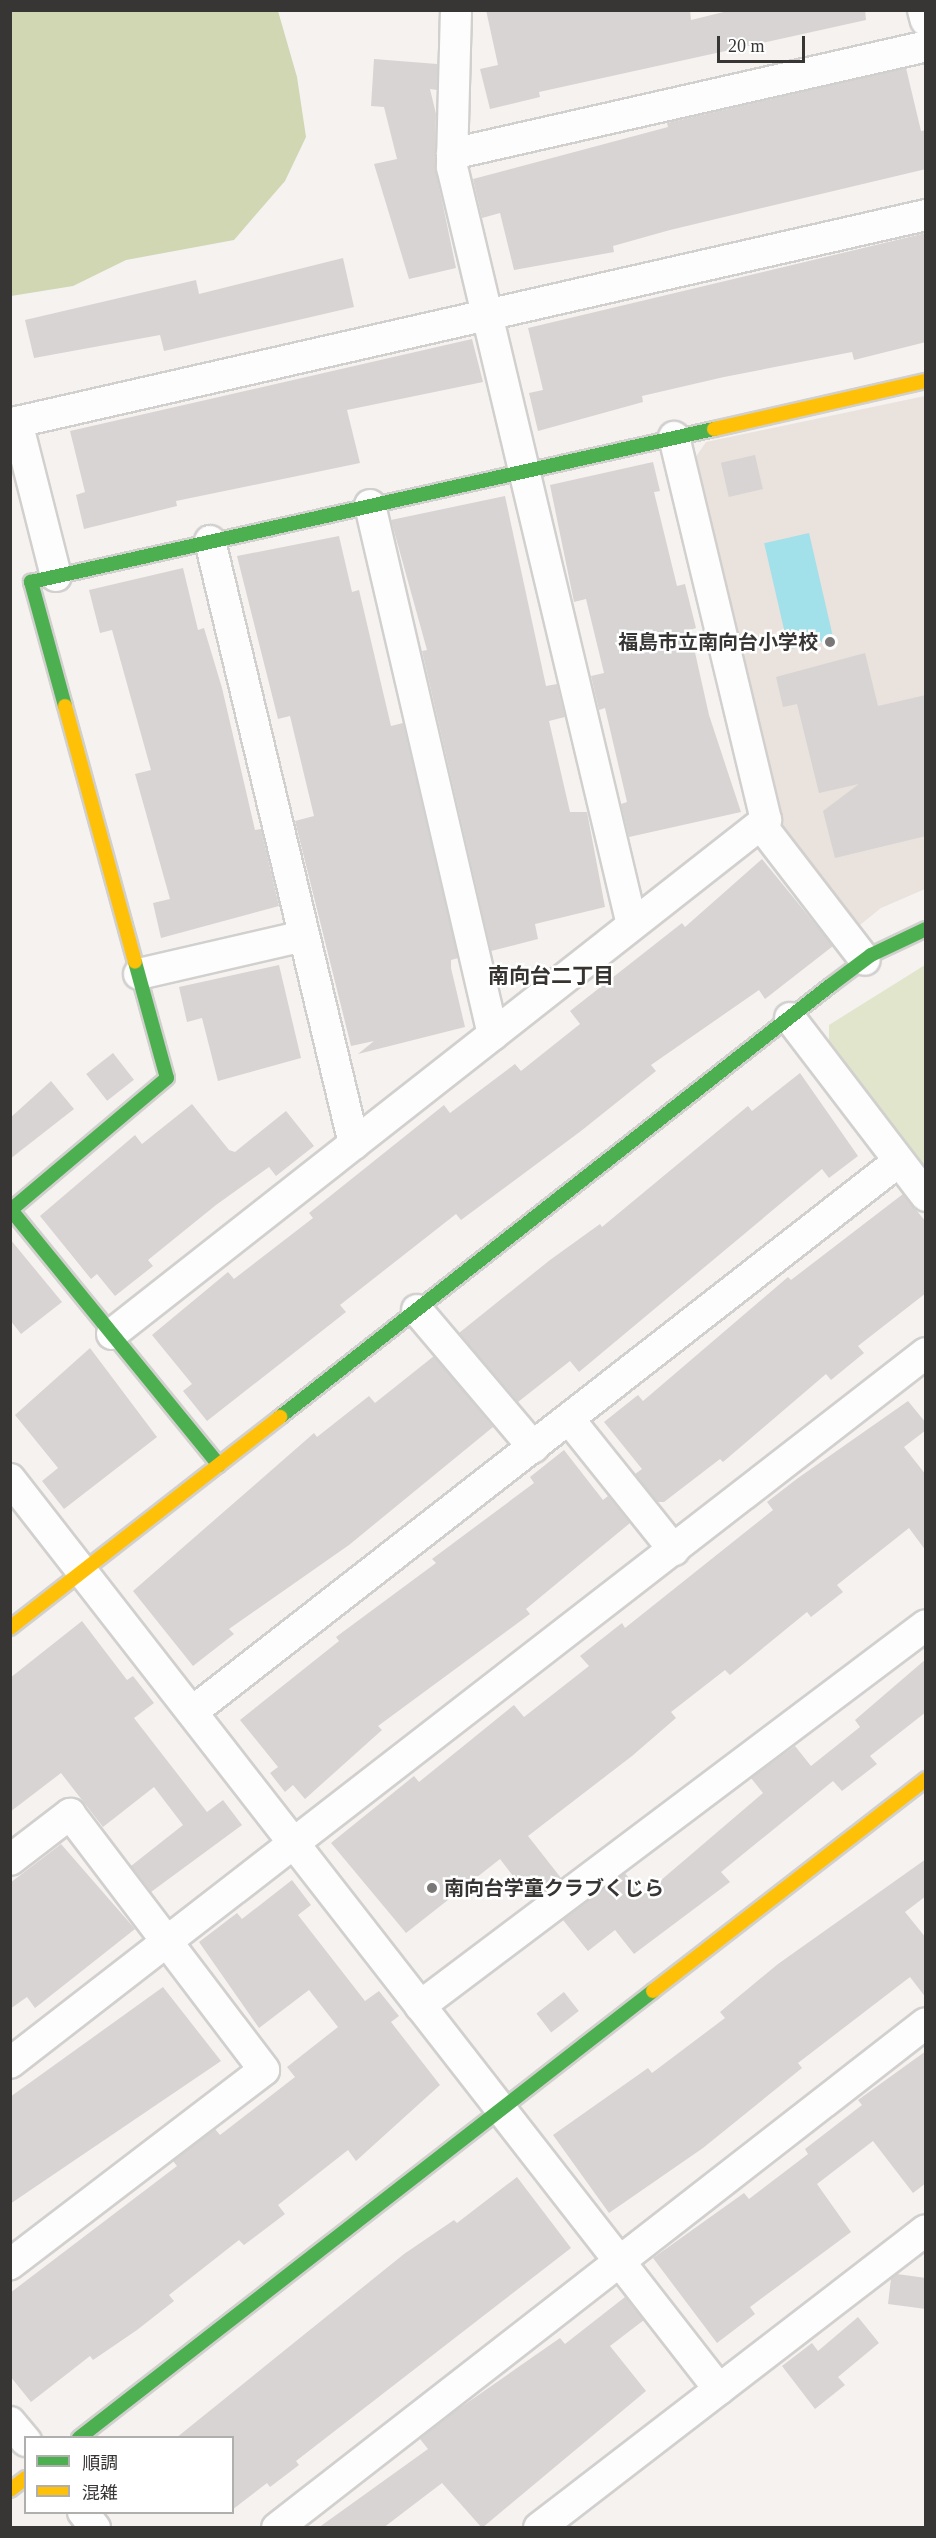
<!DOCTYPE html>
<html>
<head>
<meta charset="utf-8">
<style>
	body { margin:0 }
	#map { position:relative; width:936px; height:2538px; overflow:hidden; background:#f5f2f0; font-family:"Times New Roman","Noto Sans JP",serif }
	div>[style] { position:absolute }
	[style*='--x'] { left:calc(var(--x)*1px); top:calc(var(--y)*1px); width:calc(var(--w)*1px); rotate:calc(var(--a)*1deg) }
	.built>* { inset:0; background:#eae2dc }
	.green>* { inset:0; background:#e0e5cc }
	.forest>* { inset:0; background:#d0d7b2 }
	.water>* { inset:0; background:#a2e0ea; transform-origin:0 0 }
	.building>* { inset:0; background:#d7d4d3; transform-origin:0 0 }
	.roads { filter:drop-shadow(2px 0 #d2d0ce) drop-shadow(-2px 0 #d2d0ce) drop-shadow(0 2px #d2d0ce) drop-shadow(0 -2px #d2d0ce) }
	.street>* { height:30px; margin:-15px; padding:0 15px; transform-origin:15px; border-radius:15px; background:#fefdfd }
	.fast>* { height:14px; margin:-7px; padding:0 7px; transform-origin:7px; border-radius:7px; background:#4caf50 }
	.slow>* { height:14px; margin:-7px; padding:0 7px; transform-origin:7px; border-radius:7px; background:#ffc107 }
	.dots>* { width:16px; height:16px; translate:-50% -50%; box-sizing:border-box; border:3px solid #fff; border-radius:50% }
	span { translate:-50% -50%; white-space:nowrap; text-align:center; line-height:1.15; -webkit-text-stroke:5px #fff; paint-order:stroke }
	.poi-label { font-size:20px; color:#383635; font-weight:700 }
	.right { translate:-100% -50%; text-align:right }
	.left { translate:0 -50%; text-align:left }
	.neighbourhood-label { font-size:21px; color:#373330; font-weight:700 }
	.frame { position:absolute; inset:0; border:12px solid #383635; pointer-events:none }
	.legend { position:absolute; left:24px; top:2436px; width:210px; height:78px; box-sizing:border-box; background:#fff; border:2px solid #afafae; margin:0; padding:8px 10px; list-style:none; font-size:18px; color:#383635 }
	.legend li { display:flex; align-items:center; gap:12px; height:30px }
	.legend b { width:30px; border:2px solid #afafae }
	.scale { position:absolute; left:717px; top:36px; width:88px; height:27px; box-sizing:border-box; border:3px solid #383635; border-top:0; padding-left:8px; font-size:18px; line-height:21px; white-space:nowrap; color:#383635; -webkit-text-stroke:4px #fff; paint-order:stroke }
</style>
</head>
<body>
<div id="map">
	<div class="built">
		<i style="clip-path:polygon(925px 396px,925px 889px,881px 908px,855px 929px,775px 823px,693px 461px,706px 442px)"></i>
	</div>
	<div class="green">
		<i style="clip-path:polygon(925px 965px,925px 1169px,829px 1046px,829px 1025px)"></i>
	</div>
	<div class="forest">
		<i style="clip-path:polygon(11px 10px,278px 11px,297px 77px,306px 137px,285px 181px,234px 240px,126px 260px,73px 286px,11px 296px)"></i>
	</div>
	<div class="water">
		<i style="left:809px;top:533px;width:109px;height:46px;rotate:77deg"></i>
	</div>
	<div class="building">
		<i style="clip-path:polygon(486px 10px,690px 10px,691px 20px,732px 10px,865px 10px,866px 20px,539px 92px,540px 97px,490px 109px,480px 69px,498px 65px)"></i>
		<i style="clip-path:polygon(374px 59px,437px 64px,437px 90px,430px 89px,436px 114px,435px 167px,456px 268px,409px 279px,374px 164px,397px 159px,384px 107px,371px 106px)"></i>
		<i style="clip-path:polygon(906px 68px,921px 131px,926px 130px,926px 169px,670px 230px,613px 246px,614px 252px,514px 270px,500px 213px,482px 218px,473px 179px,668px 127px,667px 123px)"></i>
		<i style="clip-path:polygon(926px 233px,926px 342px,854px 360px,852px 352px,724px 377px,642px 396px,643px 402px,538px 431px,529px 393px,543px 390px,528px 328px)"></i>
		<i style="clip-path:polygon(343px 258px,354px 307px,164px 351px,160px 335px,34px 358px,25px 320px,196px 280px,199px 294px)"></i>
		<i style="clip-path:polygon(472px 339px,483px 382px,347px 410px,360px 463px,176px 501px,177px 506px,84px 529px,76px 495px,85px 492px,70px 431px)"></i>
		<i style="left:755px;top:455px;width:35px;height:35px;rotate:77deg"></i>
		<i style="clip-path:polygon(653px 462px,660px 491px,654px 492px,677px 586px,685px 584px,696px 628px,690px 630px,709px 715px,741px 812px,629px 837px,621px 804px,627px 802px,605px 708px,599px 710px,591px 676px,604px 673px,586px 599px,574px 602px,550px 485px)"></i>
		<i style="clip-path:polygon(505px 496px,546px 686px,557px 684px,565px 717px,549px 721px,570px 812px,587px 812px,605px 907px,535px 924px,538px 939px,491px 951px,422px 651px,427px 650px,391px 520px)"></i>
		<i style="clip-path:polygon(339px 536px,352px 592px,359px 590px,391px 726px,403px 723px,458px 958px,451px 960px,451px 968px,465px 1027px,358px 1054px,374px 1041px,351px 1046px,295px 821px,314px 816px,290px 716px,278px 719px,237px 556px)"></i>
		<i style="clip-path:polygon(183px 568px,198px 630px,204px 628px,222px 688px,255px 830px,261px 829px,279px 906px,161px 938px,153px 903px,170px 899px,135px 774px,151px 770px,112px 630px,100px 633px,89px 590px)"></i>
		<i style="clip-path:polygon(865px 653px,878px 706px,926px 695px,926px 836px,835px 858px,823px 811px,859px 784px,819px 793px,797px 704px,783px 707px,776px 677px)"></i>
		<i style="clip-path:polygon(762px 859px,833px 946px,765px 999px,759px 990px,651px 1065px,656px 1071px,581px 1131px,461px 1220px,456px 1214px,340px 1305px,346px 1312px,207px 1421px,183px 1391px,192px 1384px,152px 1335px,228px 1272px,234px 1279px,313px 1218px,309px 1213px,444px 1105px,450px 1113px,515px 1064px,521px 1071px,580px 1024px,570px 1011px,682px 923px,685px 927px)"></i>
		<i style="clip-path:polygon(279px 965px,301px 1058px,218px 1081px,202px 1018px,187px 1022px,179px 987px)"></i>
		<i style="left:113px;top:1053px;width:34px;height:34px;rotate:52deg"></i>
		<i style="clip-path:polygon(800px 1073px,858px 1156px,829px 1178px,822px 1169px,579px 1372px,570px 1361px,518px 1402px,459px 1333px,550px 1260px,600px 1224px,602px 1227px,748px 1106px,752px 1111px)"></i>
		<i style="clip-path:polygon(51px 1081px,74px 1109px,10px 1159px,10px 1118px)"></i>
		<i style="clip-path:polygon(192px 1104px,229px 1150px,235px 1152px,286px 1111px,314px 1146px,276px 1176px,269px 1167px,216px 1205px,148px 1260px,153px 1266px,115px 1296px,97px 1274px,91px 1279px,40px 1216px,135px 1135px,142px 1144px)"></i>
		<i style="clip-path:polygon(903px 1194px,926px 1222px,926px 1293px,858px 1346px,864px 1353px,831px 1380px,826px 1374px,723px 1462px,720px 1459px,664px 1502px,657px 1502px,635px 1474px,642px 1469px,604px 1422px,638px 1395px,643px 1401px,788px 1277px,791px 1280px)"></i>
		<i style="clip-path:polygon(10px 1239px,62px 1302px,21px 1334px,10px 1320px)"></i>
		<i style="clip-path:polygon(90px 1348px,157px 1437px,64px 1509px,42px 1481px,58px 1468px,15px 1415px)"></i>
		<i style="clip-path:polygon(434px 1356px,493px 1427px,349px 1545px,229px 1629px,234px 1634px,193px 1666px,133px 1591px,314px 1433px,317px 1437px,369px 1396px,375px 1403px)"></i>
		<i style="clip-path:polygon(908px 1401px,926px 1423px,926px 1430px,904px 1447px,926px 1475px,926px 1551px,909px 1528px,837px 1585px,843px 1592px,811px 1617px,807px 1612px,730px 1675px,725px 1670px,671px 1712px,676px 1718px,632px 1756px,528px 1836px,561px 1878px,542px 1892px,533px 1881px,523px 1889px,500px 1859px,406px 1933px,331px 1843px,414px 1776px,419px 1782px,514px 1705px,524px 1717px,589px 1666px,580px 1656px,622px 1623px,625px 1628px,773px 1510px,767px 1502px,798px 1478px)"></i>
		<i style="clip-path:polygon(564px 1450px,603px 1500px,608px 1496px,630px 1523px,526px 1609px,530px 1614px,378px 1726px,382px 1730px,305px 1799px,293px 1785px,285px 1792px,270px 1773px,278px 1767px,240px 1720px,339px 1641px,336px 1637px,436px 1563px,432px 1559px,534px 1483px,530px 1477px)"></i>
		<i style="clip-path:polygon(82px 1621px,127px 1680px,133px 1676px,154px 1703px,134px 1718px,207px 1812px,223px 1800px,242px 1825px,151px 1892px,131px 1866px,183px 1825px,154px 1787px,103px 1827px,61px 1773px,10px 1812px,10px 1678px)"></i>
		<i style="clip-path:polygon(926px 1659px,926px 1712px,870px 1756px,877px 1764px,842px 1791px,833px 1781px,721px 1872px,730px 1882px,634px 1954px,615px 1930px,588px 1951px,563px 1920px,625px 1873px,641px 1894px,660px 1881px,763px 1793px,751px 1778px,795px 1746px,811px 1766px,860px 1727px,855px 1720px)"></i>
		<i style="clip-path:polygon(61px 1844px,135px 1929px,35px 2008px,27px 1997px,10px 2009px,10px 1883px)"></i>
		<i style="clip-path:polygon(926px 1859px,926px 1896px,905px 1912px,926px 1938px,926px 1998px,910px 1977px,798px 2063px,802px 2068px,703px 2148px,609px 2213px,553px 2135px,648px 2068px,652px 2073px,725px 2018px,720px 2012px,778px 1964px)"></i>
		<i style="clip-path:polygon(292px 1880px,311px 1905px,298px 1915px,365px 2001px,379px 1991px,399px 2016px,391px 2022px,440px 2085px,356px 2161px,348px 2150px,278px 2205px,285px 2214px,244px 2245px,239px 2240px,169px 2295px,174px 2301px,137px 2330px,93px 2360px,90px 2356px,31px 2402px,10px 2376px,10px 2293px,177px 2166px,173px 2161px,215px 2129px,220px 2135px,295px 2077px,287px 2067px,338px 2027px,309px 1990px,259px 2028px,199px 1942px,237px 1913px,242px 1919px)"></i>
		<i style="clip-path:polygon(163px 1987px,221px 2061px,10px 2204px,10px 2097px)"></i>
		<i style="left:564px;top:1992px;width:24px;height:35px;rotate:52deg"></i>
		<i style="clip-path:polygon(926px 2051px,926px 2183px,913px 2193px,873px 2141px,817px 2184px,851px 2232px,750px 2307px,755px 2314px,717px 2343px,653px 2258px,744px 2193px,749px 2199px,808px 2154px,805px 2149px,862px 2105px,858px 2100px)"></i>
		<i style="clip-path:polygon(517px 2177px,571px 2248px,296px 2461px,299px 2465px,270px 2487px,267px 2483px,232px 2510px,232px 2438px,176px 2438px,404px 2254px,454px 2220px,457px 2223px)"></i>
		<i style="clip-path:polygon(897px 2274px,926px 2278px,926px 2309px,888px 2304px,891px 2279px)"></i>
		<i style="clip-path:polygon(625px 2297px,644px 2320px,610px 2346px,646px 2391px,482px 2528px,442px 2483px,383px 2528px,318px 2528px,428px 2449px,420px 2439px,454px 2412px,560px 2338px,565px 2344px)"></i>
		<i style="clip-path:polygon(858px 2317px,879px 2343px,838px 2377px,845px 2385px,815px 2409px,782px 2366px,812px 2343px,818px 2351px)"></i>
	</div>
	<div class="roads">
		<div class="street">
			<i style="--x:456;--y:10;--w:157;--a:91.5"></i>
			<i style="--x:452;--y:167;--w:779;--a:76.64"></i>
			<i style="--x:923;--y:10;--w:11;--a:75"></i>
			<i style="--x:452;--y:154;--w:486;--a:-12.8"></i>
			<i style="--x:370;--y:505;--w:544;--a:76.93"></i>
			<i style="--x:210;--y:541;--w:620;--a:76.57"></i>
			<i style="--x:56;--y:576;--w:159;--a:-104.2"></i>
			<i style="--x:17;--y:422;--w:932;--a:-12.83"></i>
			<i style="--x:761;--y:825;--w:170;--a:52.4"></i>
			<i style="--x:139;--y:974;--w:169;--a:-13"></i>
			<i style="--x:790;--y:1018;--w:224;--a:52.6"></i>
			<i style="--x:417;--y:1310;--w:180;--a:49.7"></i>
			<i style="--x:112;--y:1334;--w:832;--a:-38.16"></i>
			<i style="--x:766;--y:820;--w:394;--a:-103.5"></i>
			<i style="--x:569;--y:1419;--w:168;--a:51.3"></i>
			<i style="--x:10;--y:1479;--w:1154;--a:52.08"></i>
			<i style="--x:192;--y:1712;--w:896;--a:-37.93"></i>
			<i style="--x:10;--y:1860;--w:76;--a:-37.5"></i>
			<i style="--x:70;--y:1814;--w:321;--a:52.8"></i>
			<i style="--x:264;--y:2070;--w:320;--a:142.6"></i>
			<i style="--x:420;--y:2006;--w:633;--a:-36.98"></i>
			<i style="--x:10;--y:2063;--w:1159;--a:-37.78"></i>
			<i style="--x:10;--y:2422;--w:25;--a:50"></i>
			<i style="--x:83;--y:2512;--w:20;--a:53"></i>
			<i style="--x:277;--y:2528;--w:822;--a:-37.89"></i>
			<i style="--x:539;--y:2528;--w:488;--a:-37.6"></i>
		</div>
		<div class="fast">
			<i style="--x:65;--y:706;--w:129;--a:-105.3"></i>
			<i style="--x:31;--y:582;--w:700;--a:-12.63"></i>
			<i style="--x:135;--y:962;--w:120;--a:74.6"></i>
			<i style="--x:167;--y:1078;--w:204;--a:139.8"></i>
			<i style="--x:11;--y:1210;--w:329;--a:50.8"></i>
			<i style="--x:280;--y:1417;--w:700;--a:-38.1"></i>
			<i style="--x:831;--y:985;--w:50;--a:-36.9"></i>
			<i style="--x:871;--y:955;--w:61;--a:-25.3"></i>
			<i style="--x:79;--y:2438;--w:728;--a:-37.91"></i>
		</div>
		<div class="slow">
			<i style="--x:714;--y:429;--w:217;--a:-12.8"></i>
			<i style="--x:65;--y:706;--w:265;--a:74.7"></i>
			<i style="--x:10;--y:1628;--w:343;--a:-38"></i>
			<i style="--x:653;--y:1991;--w:346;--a:-37.8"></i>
			<i style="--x:10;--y:2490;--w:20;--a:-37"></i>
		</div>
	</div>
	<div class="dots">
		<i style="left:830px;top:642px;background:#7a7876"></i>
		<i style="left:432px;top:1888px;background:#7a7876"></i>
	</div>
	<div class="poi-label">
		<span class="right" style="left:818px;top:642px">福島市立南向台小学校</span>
		<span class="left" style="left:444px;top:1888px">南向台学童クラブくじら</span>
	</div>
	<div class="neighbourhood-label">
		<span style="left:551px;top:976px">南向台二丁目</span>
	</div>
	<div class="frame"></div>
	<ul class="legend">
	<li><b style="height:8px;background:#4caf50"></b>順調</li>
	<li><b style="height:8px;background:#ffc107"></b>混雑</li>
	</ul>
	<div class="scale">20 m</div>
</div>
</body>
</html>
